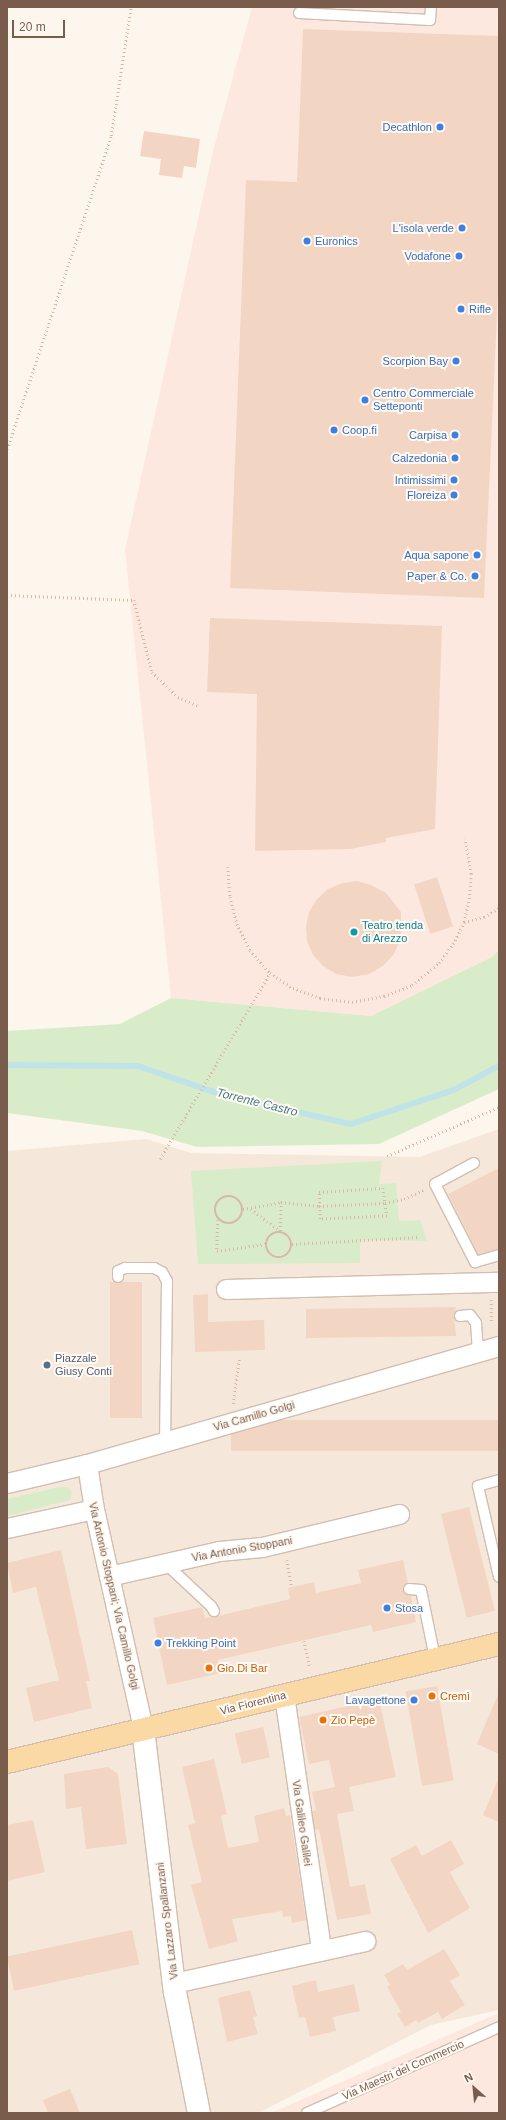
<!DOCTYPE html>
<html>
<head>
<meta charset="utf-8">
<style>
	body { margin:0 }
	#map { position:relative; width:506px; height:2120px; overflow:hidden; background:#fdf6ec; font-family:Arial,sans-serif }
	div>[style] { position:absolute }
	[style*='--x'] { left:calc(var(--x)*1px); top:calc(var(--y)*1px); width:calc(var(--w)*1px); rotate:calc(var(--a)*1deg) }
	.residential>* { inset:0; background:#f5e8da }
	.commercial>* { inset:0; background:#fde8e0 }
	.green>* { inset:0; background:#d8ecc9 }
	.stream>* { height:5.5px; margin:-2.75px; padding:0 2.75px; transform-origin:2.75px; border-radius:2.75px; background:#bfe3e8 }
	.building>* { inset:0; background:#f3d5c3; transform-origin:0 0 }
	.path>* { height:2.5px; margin-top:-1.25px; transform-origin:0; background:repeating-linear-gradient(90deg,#d9b8a5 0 1px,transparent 0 4px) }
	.path>.ring { margin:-1.25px; padding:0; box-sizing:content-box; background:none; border:2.5px solid #d9b8a5; border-radius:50% }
	.roads { filter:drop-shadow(1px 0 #d1beb0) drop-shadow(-1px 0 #d1beb0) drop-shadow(0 1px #d1beb0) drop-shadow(0 -1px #d1beb0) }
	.service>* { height:10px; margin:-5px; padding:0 5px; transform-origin:5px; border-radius:5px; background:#fff }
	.minor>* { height:19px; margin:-9.5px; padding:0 9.5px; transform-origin:9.5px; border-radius:9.5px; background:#fff }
	.tertiary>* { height:22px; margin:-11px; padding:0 11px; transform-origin:11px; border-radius:11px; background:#fff }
	.primary>* { height:22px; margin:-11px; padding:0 11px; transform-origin:11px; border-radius:11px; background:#fbd9a5 }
	.dots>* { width:11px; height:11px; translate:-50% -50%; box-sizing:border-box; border:2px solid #fffaf3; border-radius:50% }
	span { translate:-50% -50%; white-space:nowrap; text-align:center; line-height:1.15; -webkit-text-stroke:4px #fffaf3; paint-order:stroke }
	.shop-label { font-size:11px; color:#366cbe }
	.right { translate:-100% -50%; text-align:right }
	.left { translate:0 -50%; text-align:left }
	.culture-label { font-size:11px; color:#0d838f }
	.service-label { font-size:11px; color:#4e5e75 }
	.street-label { font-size:11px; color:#7a5c4d }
	.food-label { font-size:11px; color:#c56008 }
	.water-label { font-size:12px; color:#437c86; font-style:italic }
	.frame { position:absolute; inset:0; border:8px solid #7a5c4d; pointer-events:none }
	.north { position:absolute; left:454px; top:2068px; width:40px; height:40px; -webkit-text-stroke:3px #fffaf3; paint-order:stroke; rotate:333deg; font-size:11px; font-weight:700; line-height:16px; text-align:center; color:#7a5c4d }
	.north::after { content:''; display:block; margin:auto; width:14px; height:18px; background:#7a5c4d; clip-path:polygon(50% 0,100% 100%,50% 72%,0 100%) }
	.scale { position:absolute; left:12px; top:20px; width:53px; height:18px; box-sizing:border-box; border:2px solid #7a5c4d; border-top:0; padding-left:5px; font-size:12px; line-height:14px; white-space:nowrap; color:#7a5c4d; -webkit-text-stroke:3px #fffaf3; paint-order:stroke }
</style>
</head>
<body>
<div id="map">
	<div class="residential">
		<i style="clip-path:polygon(499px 1129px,499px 2010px,431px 2025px,258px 2113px,7px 2113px,7px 1151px,146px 1139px,191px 1153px,419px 1157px)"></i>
	</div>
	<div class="commercial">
		<i style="clip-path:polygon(252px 7px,499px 7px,499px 950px,492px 957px,371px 1016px,171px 998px,125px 550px,214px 147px)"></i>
		<i style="clip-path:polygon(499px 2014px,499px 2113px,271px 2113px,494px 2015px)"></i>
	</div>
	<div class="green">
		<i style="clip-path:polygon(499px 950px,499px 1089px,379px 1144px,197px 1147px,142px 1131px,7px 1113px,7px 1031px,120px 1024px,171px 998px,371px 1016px,492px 957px)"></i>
		<i style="clip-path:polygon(382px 1161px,379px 1184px,396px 1183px,399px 1221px,420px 1220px,427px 1241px,360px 1240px,360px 1263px,198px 1264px,191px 1171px)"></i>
		<i style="clip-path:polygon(59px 1487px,68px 1487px,72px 1493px,70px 1500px,7px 1516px,7px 1499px)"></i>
	</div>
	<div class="stream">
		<i style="--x:7;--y:1065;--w:131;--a:0.4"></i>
		<i style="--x:138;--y:1066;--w:90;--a:18.8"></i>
		<i style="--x:223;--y:1095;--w:131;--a:12.8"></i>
		<i style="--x:351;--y:1124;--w:108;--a:-18.3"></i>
		<i style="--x:454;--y:1090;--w:51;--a:-28.1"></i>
	</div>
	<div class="building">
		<i style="clip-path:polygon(303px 29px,499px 36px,499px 270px,484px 598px,230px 588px,246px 180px,297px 182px)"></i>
		<i style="clip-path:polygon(144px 131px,200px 139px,196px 168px,184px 166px,182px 178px,159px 175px,161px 159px,140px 156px)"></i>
		<i style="clip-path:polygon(210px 618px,442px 626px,435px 829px,386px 838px,386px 842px,350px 849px,255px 851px,257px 694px,207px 692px)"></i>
		<i style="left:437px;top:877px;width:52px;height:24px;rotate:72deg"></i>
		<i style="clip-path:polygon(357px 881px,371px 885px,386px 893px,401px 912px,401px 938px,394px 954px,383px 966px,369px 974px,352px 977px,336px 974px,323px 966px,313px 955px,307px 941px,306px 926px,309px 912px,317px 899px,328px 889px,342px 883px)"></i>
		<i style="clip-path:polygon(499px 1168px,499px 1249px,478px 1254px,448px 1194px)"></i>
		<i style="left:110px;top:1282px;width:32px;height:136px"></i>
		<i style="clip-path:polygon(208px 1294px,208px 1322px,264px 1320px,265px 1350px,195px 1352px,193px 1295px)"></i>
		<i style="clip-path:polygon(456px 1307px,454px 1316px,456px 1336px,306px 1338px,306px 1309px)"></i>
		<i style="left:499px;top:1420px;width:31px;height:268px;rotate:90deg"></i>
		<i style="left:469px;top:1507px;width:107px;height:29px;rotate:76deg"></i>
		<i style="clip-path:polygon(61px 1550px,90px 1681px,86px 1681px,92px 1708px,34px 1722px,26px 1688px,59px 1680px,36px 1587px,13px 1593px,7px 1563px)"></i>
		<i style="clip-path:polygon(403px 1560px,408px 1583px,403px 1586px,403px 1591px,411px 1596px,416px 1622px,373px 1632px,371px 1625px,218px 1660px,221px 1673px,167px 1685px,153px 1618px,202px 1607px,205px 1618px,214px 1617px,290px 1599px,288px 1588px,314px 1582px,316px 1593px,361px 1583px,358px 1570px)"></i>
		<i style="left:437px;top:1686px;width:96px;height:32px;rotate:80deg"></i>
		<i style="clip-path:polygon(499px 1692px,499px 1754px,477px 1744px)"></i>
		<i style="clip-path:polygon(379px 1699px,396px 1777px,349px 1787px,354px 1811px,337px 1814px,350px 1887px,365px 1884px,371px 1914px,337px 1920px,319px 1829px,315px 1830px,312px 1811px,316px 1810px,312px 1792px,335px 1787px,329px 1760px,309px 1764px,299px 1717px)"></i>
		<i style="left:263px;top:1727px;width:31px;height:29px;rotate:77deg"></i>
		<i style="clip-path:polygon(214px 1759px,227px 1814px,221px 1816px,228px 1848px,259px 1842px,254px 1816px,284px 1808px,286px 1816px,290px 1815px,306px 1920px,292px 1923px,291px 1916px,283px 1917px,282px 1911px,232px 1919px,238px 1941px,209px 1949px,191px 1885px,202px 1882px,188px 1825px,195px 1823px,182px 1767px)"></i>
		<i style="clip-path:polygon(108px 1767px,118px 1774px,127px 1844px,86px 1849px,81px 1807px,66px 1809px,64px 1774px)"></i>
		<i style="clip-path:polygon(499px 1777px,499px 1822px,483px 1815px)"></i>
		<i style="clip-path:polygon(33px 1820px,45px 1872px,7px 1881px,7px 1825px)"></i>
		<i style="clip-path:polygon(451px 1840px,464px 1864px,450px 1872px,470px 1908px,428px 1933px,390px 1859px,416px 1845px,422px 1856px)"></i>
		<i style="left:132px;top:1930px;width:35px;height:128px;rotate:78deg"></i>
		<i style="clip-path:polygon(444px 1949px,460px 1975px,450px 1981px,465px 2005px,442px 2019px,438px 2012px,418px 2023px,416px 2020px,405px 2027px,397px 2014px,401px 2012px,387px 1987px,390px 1985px,384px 1975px,403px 1964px,407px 1970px)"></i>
		<i style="clip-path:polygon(316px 1980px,318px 1992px,354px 1984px,360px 2011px,333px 2017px,336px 2031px,310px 2037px,305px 2017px,299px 2018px,292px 1986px)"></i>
		<i style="clip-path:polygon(250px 1990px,257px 2016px,253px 2017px,258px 2034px,227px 2042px,218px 1998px)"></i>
		<i style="clip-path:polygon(70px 2089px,80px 2113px,48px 2113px,43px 2100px)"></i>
	</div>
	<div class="path">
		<i style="--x:7;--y:449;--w:330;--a:-71.6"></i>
		<i style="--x:111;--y:136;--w:131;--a:-81.2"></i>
		<i style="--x:7;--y:595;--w:127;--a:2.3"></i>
		<i style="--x:134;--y:600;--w:74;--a:76"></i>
		<i style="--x:152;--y:672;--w:36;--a:44"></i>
		<i style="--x:178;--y:697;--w:22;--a:24"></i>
		<i style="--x:228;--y:867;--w:30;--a:86"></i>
		<i style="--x:230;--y:897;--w:28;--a:75"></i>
		<i style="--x:237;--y:924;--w:29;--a:63"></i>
		<i style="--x:250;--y:950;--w:30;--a:49"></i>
		<i style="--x:270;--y:973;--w:27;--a:33"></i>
		<i style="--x:293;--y:988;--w:29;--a:20"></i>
		<i style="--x:320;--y:998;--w:32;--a:7"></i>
		<i style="--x:352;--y:1002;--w:33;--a:-11"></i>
		<i style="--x:384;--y:996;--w:30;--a:-21"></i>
		<i style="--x:412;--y:985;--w:35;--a:-39"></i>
		<i style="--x:439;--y:963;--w:24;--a:-54"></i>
		<i style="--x:453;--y:944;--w:25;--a:-63"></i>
		<i style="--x:464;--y:922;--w:24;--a:-78"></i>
		<i style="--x:469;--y:899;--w:25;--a:-85"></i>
		<i style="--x:471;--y:874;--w:36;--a:-100"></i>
		<i style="--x:464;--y:922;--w:21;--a:-14"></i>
		<i style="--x:484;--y:917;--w:17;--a:-31"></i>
		<i style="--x:387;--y:1156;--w:122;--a:-23.6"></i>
		<i style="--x:160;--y:1159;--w:216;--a:-59.4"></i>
		<i style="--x:383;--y:1188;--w:28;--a:82"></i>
		<i style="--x:387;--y:1216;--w:67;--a:177.4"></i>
		<i style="--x:320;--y:1219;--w:27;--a:-92"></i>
		<i style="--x:319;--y:1192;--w:64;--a:-3.6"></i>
		<i class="ring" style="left:215px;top:1196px;width:25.5px;height:25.5px"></i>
		<i style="--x:243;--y:1209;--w:39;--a:-10"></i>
		<i style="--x:281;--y:1202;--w:38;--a:6"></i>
		<i style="--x:319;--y:1206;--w:66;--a:-2.6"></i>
		<i style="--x:385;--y:1203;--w:19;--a:-12"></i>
		<i style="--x:404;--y:1199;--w:21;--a:-25"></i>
		<i style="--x:251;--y:1209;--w:36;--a:37"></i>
		<i style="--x:280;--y:1231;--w:29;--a:-88"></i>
		<i style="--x:218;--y:1220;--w:31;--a:92"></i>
		<i style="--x:217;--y:1251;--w:49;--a:-8.3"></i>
		<i class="ring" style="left:266px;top:1232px;width:23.5px;height:23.5px"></i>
		<i style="--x:292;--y:1244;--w:128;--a:-3.1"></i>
		<i style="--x:491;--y:1321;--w:21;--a:-90"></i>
		<i style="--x:233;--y:1404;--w:45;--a:-82.4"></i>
		<i style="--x:287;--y:1560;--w:27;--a:80"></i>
		<i style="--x:304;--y:1641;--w:26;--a:77"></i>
	</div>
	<div class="roads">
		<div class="service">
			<i style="--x:299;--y:13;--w:131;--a:3.1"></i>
			<i style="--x:430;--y:20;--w:13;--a:-86"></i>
			<i style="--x:474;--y:1163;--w:44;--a:151.7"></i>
			<i style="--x:435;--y:1184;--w:88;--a:62.9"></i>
			<i style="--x:475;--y:1262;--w:25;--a:-16"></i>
			<i style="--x:118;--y:1277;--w:6;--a:-90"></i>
			<i style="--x:118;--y:1271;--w:8;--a:-23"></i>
			<i style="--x:125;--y:1268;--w:29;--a:0"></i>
			<i style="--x:154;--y:1268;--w:9;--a:27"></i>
			<i style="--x:162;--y:1272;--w:10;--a:61"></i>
			<i style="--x:167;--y:1281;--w:160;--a:90.7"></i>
			<i style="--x:460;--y:1316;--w:10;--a:-6"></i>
			<i style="--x:470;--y:1315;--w:10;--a:53"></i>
			<i style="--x:476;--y:1323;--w:31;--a:86"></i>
			<i style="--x:499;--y:1480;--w:22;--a:164"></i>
			<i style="--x:478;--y:1486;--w:93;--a:77"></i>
			<i style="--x:166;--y:1564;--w:62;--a:43"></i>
			<i style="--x:211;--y:1606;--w:6;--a:59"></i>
			<i style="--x:409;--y:1589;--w:12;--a:5"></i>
			<i style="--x:421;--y:1590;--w:69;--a:78.4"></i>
			<i style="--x:307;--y:2113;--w:210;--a:-24.1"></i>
		</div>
		<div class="minor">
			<i style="--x:226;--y:1289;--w:273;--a:-1.5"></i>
			<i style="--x:87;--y:1464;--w:46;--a:81.2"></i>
			<i style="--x:94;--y:1509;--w:225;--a:77.4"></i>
			<i style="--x:7;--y:1483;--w:82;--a:-13.4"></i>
			<i style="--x:87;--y:1464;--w:429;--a:-16"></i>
			<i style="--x:7;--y:1528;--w:89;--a:-12.3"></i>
			<i style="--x:109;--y:1576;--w:113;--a:-12.8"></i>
			<i style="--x:219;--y:1551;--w:43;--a:-5.3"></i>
			<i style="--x:262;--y:1547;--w:141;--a:-13.5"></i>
			<i style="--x:284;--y:1695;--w:258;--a:81.7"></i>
			<i style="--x:174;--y:1983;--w:196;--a:-12.4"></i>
		</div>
		<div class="tertiary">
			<i style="--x:143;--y:1729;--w:265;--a:83.1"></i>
			<i style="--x:175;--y:1992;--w:123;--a:78.8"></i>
		</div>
		<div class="primary">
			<i style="--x:7;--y:1762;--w:506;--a:-13.49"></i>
		</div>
	</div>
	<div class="dots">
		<i style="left:440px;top:127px;background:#3f7fe0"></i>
		<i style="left:462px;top:228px;background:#3f7fe0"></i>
		<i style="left:307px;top:241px;background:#3f7fe0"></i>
		<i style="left:459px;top:256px;background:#3f7fe0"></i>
		<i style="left:461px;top:309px;background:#3f7fe0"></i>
		<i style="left:456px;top:361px;background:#3f7fe0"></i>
		<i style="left:365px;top:400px;background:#3f7fe0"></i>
		<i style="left:334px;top:430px;background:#3f7fe0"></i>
		<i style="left:455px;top:435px;background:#3f7fe0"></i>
		<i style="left:455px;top:458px;background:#3f7fe0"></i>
		<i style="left:454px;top:480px;background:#3f7fe0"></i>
		<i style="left:454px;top:495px;background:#3f7fe0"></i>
		<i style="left:477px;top:555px;background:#3f7fe0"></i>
		<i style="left:475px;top:576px;background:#3f7fe0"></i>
		<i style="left:354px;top:932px;background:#0f9aa8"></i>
		<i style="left:47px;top:1365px;background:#5c6f8a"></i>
		<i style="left:387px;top:1608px;background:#3f7fe0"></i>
		<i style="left:158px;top:1643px;background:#3f7fe0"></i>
		<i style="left:209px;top:1668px;background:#e8710a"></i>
		<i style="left:432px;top:1696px;background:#e8710a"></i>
		<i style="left:414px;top:1700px;background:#3f7fe0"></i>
		<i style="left:323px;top:1720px;background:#e8710a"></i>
	</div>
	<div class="shop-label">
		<span class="right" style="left:432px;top:127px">Decathlon</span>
		<span class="right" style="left:454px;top:228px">L'isola verde</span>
		<span class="left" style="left:315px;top:241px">Euronics</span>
		<span class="right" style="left:451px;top:256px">Vodafone</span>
		<span class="left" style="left:469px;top:309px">Rifle</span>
		<span class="right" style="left:448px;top:361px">Scorpion Bay</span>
		<span class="left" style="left:373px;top:400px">Centro Commerciale<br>Setteponti</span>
		<span class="left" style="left:342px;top:430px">Coop.fi</span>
		<span class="right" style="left:447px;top:435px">Carpisa</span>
		<span class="right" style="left:447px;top:458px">Calzedonia</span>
		<span class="right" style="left:446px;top:480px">Intimissimi</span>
		<span class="right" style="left:446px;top:495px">Floreiza</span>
		<span class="right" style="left:469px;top:555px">Aqua sapone</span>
		<span class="right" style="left:467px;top:576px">Paper &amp; Co.</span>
		<span class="left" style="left:395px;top:1608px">Stosa</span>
		<span class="left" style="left:166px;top:1643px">Trekking Point</span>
		<span class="right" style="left:406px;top:1700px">Lavagettone</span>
	</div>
	<div class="culture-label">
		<span class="left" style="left:362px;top:932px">Teatro tenda<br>di Arezzo</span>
	</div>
	<div class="service-label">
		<span class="left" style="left:55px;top:1365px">Piazzale<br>Giusy Conti</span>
	</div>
	<div class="street-label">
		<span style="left:254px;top:1416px;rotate:-16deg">Via Camillo Golgi</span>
		<span style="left:242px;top:1549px;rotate:-10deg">Via Antonio Stoppani</span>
		<span style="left:114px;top:1596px;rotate:77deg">Via Antonio Stoppani; Via Camillo Golgi</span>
		<span style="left:253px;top:1703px;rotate:-14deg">Via Fiorentina</span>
		<span style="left:302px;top:1823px;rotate:82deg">Via Galileo Galilei</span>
		<span style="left:167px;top:1921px;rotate:-97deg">Via Lazzaro Spallanzani</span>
		<span style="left:403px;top:2070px;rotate:-24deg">Via Maestri del Commercio</span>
	</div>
	<div class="food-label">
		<span class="left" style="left:217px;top:1668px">Gio.Di Bar</span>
		<span class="left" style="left:440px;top:1696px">Cremì</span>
		<span class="left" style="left:331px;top:1720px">Zio Pepè</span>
	</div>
	<div class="water-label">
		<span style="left:257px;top:1103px;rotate:14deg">Torrente Castro</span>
	</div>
	<div class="frame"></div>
	<div class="north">N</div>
	<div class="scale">20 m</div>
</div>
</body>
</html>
